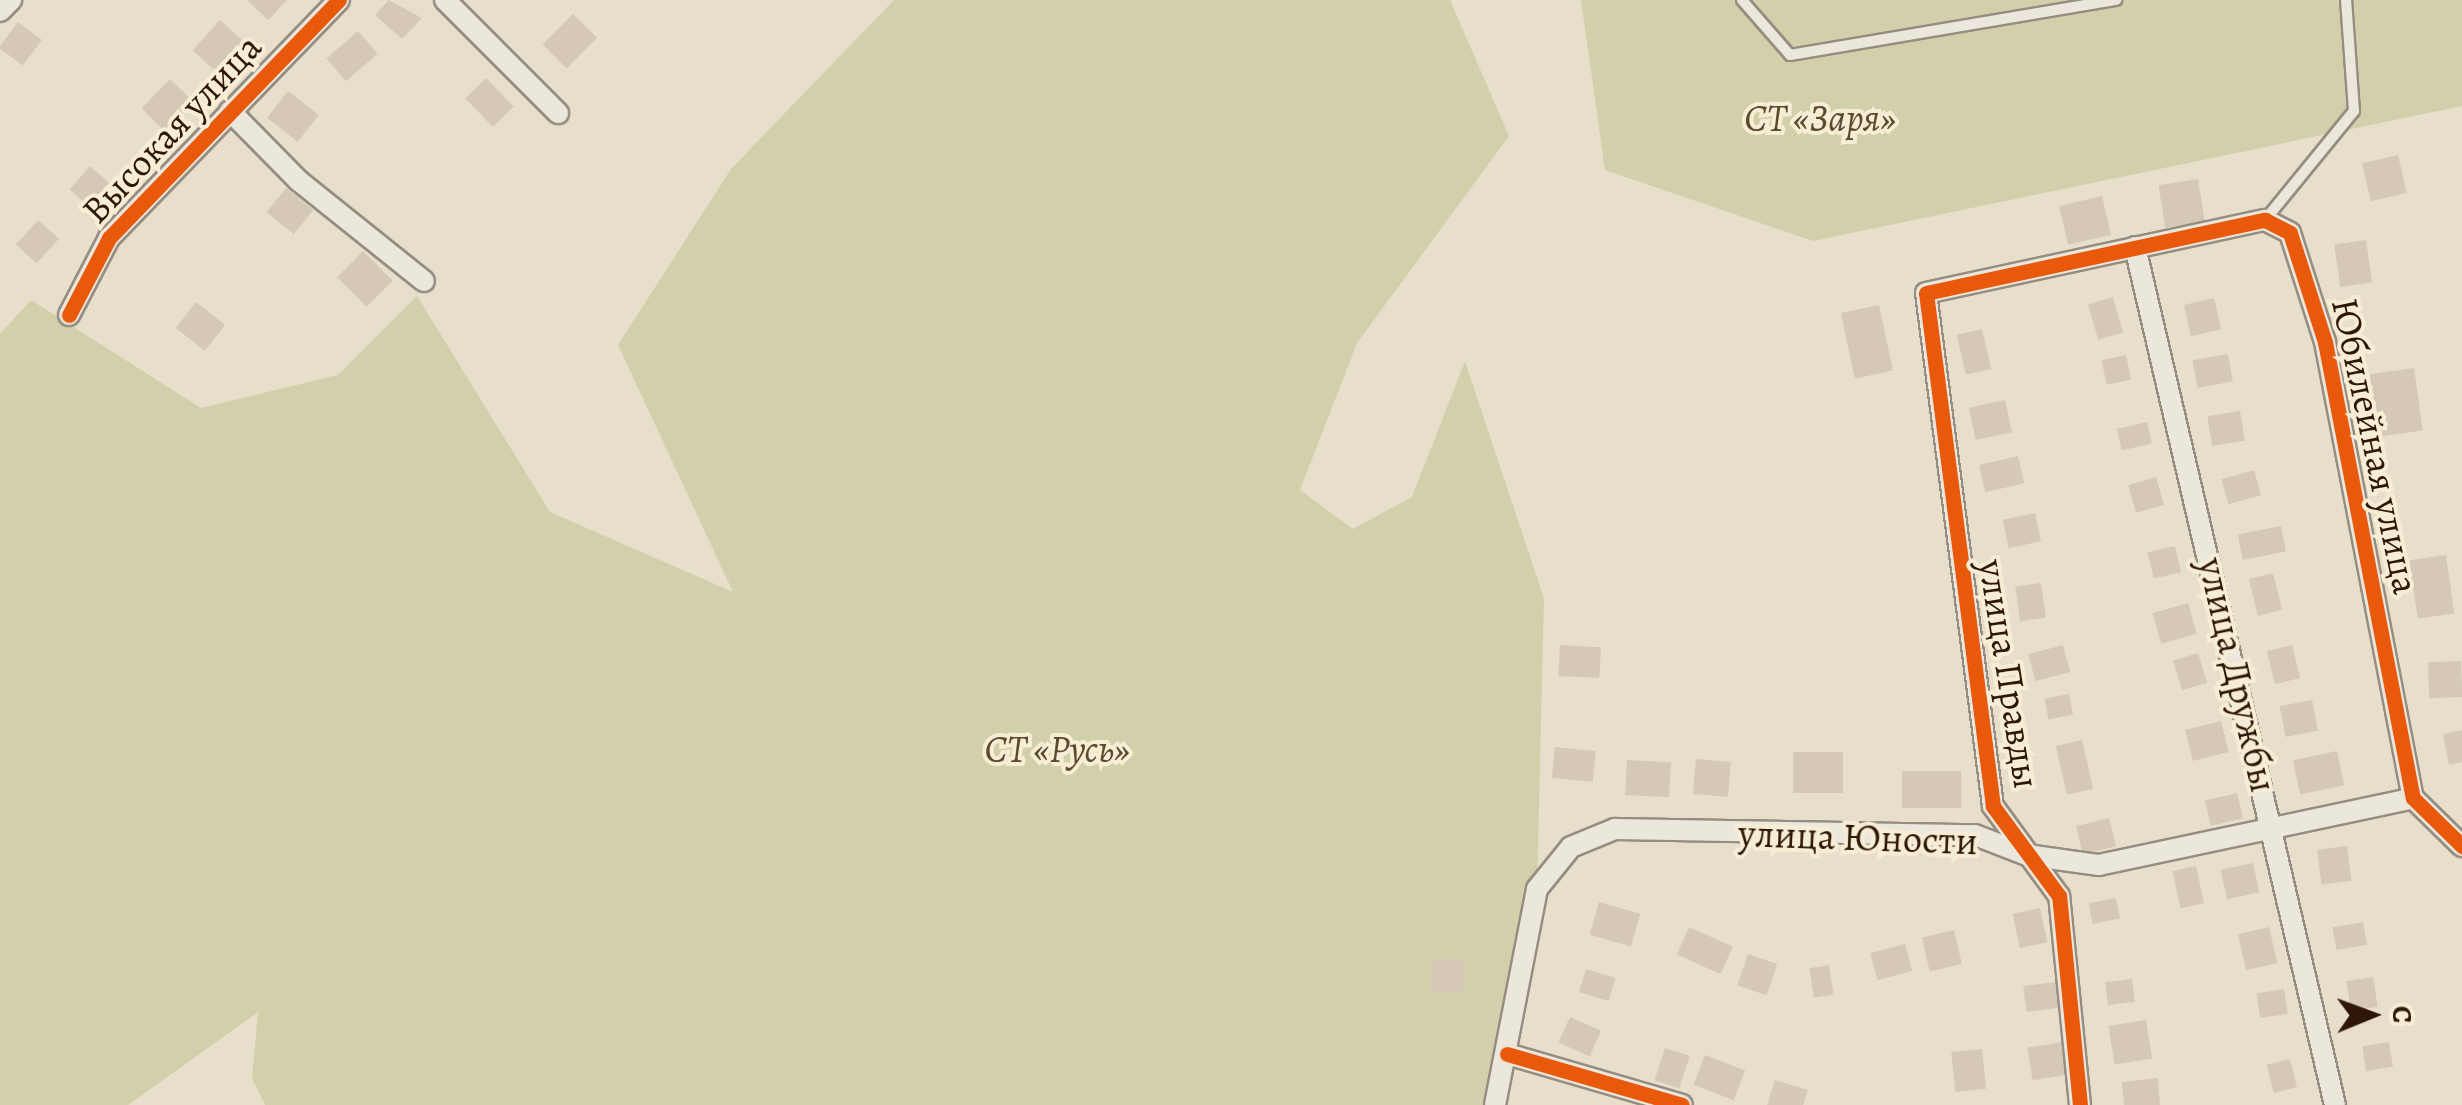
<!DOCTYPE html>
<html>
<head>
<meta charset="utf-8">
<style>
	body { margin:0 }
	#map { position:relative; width:2462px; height:1105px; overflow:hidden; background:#e7dfcb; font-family:Alegreya,serif }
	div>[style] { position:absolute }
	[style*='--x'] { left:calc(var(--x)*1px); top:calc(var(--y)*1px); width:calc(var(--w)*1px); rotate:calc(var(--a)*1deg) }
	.green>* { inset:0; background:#d1d0aa }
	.building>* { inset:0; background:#d5c8b7; transform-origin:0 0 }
	.roads { filter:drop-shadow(2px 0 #958d80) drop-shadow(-2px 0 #958d80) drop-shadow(0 2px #958d80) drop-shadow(0 -2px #958d80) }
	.lane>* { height:10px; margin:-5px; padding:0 5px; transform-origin:5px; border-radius:5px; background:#ebe7dd }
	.street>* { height:20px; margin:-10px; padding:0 10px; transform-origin:10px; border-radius:10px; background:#ebe7dd }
	.cycleway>* { height:15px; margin:-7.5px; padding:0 7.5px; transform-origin:7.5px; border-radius:7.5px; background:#e8590c }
	span { translate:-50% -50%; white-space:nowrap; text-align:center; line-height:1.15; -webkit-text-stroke:8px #f7edd5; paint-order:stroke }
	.park-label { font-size:38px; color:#5a4a30; font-style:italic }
	.street-label { font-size:38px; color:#2e1608 }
	.north { position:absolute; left:2322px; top:965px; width:100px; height:100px; -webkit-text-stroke:8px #f7edd5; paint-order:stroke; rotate:89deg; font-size:28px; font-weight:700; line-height:40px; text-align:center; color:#2e1608 }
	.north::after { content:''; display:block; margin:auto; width:35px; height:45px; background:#2e1608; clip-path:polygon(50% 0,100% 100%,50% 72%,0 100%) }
</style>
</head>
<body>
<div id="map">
	<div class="green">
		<i style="clip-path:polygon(894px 0,1450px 0,1509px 136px,1357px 343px,1300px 490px,1353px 529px,1412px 497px,1465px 361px,1544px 598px,1537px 889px,1495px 1105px,265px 1105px,252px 1079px,258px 1012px,128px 1105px,0 1105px,0 334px,31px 300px,201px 408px,338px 375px,417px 296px,550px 512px,733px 592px,618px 345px,731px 169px)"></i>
		<i style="clip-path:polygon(1581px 0,2462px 0,2462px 106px,1813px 241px,1605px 170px)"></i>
	</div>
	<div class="building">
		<i style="clip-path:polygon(247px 0,287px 0,268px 20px)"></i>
		<i style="clip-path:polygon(389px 0,422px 18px,402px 39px,375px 15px)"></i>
		<i style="left:573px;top:14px;width:34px;height:43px;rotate:45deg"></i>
		<i style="left:220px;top:20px;width:31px;height:41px;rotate:42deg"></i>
		<i style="left:18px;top:22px;width:30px;height:32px;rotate:37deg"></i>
		<i style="left:358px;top:31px;width:30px;height:42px;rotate:49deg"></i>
		<i style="left:486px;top:78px;width:40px;height:29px;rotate:46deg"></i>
		<i style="left:170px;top:79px;width:33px;height:41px;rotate:44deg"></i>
		<i style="left:288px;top:91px;width:39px;height:34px;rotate:38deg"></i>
		<i style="left:2398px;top:155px;width:39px;height:37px;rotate:77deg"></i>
		<i style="left:90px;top:166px;width:29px;height:31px;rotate:41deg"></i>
		<i style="left:2198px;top:179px;width:43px;height:40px;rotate:81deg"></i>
		<i style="left:286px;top:188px;width:35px;height:31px;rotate:39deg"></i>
		<i style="left:2102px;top:196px;width:40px;height:44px;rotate:77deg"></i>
		<i style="left:38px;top:220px;width:28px;height:33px;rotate:42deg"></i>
		<i style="left:2366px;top:240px;width:43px;height:32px;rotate:82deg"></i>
		<i style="left:363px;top:251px;width:42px;height:37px;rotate:45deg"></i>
		<i style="left:2113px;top:297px;width:37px;height:26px;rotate:74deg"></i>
		<i style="left:2214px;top:298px;width:32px;height:31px;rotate:77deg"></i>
		<i style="left:196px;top:302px;width:37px;height:33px;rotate:38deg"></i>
		<i style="left:1879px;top:305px;width:67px;height:39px;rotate:78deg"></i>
		<i style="left:1982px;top:329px;width:41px;height:26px;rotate:77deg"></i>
		<i style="left:2228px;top:354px;width:28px;height:36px;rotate:80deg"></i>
		<i style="left:2126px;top:355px;width:25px;height:25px;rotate:78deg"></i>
		<i style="left:2414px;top:368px;width:63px;height:45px;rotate:82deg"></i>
		<i style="left:2005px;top:400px;width:33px;height:37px;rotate:78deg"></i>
		<i style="left:2240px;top:411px;width:30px;height:33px;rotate:81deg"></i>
		<i style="left:2147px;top:422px;width:22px;height:31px;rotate:77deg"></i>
		<i style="left:2018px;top:456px;width:28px;height:40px;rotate:77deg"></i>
		<i style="left:2254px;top:470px;width:26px;height:34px;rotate:74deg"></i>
		<i style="left:2156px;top:477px;width:29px;height:29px;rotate:74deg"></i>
		<i style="left:2035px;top:513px;width:29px;height:33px;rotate:78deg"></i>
		<i style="left:2281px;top:526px;width:26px;height:44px;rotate:79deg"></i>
		<i style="left:2175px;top:546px;width:27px;height:28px;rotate:77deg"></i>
		<i style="left:2446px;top:555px;width:59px;height:37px;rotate:82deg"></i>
		<i style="left:2273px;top:573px;width:38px;height:25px;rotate:76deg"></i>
		<i style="left:2041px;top:583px;width:35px;height:26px;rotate:82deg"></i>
		<i style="left:2188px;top:603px;width:32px;height:37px;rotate:74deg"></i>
		<i style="left:1560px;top:645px;width:41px;height:31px;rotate:3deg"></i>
		<i style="left:2063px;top:645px;width:28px;height:36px;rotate:75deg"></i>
		<i style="left:2292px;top:645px;width:34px;height:26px;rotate:76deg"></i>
		<i style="left:2198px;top:653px;width:31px;height:26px;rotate:73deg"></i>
		<i style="left:2461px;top:661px;width:36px;height:33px;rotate:88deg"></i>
		<i style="left:2069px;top:694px;width:21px;height:25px;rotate:79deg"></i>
		<i style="left:2312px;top:700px;width:31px;height:33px;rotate:79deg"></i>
		<i style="left:2221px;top:721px;width:32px;height:37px;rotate:76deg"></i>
		<i style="clip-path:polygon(2462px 730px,2462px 762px,2449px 765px,2443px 734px)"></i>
		<i style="left:2082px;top:740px;width:50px;height:27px;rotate:77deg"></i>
		<i style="left:1555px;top:747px;width:41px;height:31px;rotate:6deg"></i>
		<i style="left:2337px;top:751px;width:35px;height:45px;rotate:78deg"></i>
		<i style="left:1843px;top:752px;width:41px;height:50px;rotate:90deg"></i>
		<i style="left:1696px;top:759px;width:35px;height:35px;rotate:5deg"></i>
		<i style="left:1627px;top:760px;width:44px;height:35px;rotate:3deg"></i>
		<i style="left:1961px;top:771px;width:37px;height:59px;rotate:90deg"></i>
		<i style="left:2237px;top:793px;width:26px;height:33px;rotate:77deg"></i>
		<i style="left:2109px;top:818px;width:29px;height:34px;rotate:76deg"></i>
		<i style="left:2347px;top:846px;width:35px;height:30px;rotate:83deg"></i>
		<i style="left:2253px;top:863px;width:30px;height:33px;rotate:78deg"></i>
		<i style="left:2196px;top:866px;width:38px;height:24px;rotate:78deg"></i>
		<i style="left:2116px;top:898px;width:21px;height:28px;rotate:79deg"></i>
		<i style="left:1599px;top:902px;width:43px;height:34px;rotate:16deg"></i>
		<i style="left:2040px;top:908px;width:35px;height:28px;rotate:78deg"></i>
		<i style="left:2363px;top:922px;width:23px;height:31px;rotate:80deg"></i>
		<i style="left:1689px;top:927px;width:48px;height:30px;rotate:24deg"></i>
		<i style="left:2269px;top:927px;width:37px;height:32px;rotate:77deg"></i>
		<i style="left:1954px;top:930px;width:35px;height:33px;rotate:77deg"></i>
		<i style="left:1905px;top:944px;width:28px;height:36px;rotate:75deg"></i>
		<i style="left:1748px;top:954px;width:31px;height:33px;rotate:19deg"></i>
		<i style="left:1432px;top:958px;width:33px;height:34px;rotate:3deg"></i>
		<i style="left:1829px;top:965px;width:30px;height:20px;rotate:81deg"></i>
		<i style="left:1586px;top:969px;width:31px;height:24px;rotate:17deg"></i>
		<i style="left:2373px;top:977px;width:30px;height:27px;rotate:81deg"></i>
		<i style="left:2132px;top:979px;width:23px;height:27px;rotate:83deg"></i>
		<i style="left:2056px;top:982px;width:26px;height:33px;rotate:83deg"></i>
		<i style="left:2284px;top:989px;width:25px;height:28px;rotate:81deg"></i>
		<i style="left:1570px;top:1017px;width:34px;height:28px;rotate:24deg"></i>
		<i style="left:2146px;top:1020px;width:39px;height:38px;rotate:81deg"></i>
		<i style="left:2063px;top:1042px;width:33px;height:36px;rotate:81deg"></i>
		<i style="left:2389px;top:1042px;width:25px;height:27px;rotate:81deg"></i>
		<i style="left:1665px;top:1048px;width:26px;height:34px;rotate:18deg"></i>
		<i style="left:1982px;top:1049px;width:40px;height:31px;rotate:84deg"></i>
		<i style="left:1705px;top:1055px;width:43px;height:32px;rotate:21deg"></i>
		<i style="left:2290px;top:1059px;width:29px;height:24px;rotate:76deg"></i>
		<i style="clip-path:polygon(2158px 1078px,2160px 1105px,2124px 1105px,2122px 1082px)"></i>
		<i style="clip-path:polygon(1775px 1080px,1808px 1090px,1803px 1105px,1767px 1105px)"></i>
	</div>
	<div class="roads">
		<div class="lane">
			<i style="--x:1742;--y:0;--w:73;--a:48.9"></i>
			<i style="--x:1790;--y:55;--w:331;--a:-9.6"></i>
			<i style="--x:2265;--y:220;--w:141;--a:-50.8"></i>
			<i style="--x:2354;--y:111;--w:111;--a:-94.1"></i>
		</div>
		<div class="street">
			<i style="--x:445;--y:0;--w:160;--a:45"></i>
			<i style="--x:0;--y:11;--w:16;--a:-45"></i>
			<i style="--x:230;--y:111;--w:98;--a:45.4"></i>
			<i style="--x:299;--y:181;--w:160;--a:38.7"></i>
			<i style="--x:2135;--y:247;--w:881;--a:76.88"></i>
			<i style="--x:69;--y:315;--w:87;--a:-62.5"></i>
			<i style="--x:109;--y:238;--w:331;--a:-46"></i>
			<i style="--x:1507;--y:1054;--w:182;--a:16.2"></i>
			<i style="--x:1495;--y:1105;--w:220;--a:-79"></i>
			<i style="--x:1537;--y:889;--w:54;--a:-51"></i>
			<i style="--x:1571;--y:847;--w:48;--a:-22.2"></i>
			<i style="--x:1615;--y:829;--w:360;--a:1"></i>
			<i style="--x:1975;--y:835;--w:56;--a:21"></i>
			<i style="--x:2027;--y:855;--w:73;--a:7.9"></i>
			<i style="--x:2099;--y:865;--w:321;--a:-12"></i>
			<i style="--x:2080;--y:1105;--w:210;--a:-95.7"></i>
			<i style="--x:2059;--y:896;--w:112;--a:-126.3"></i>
			<i style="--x:1993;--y:806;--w:517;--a:-97.44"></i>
			<i style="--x:1926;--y:293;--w:347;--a:-12.2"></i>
			<i style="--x:2265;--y:220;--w:28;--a:27"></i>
			<i style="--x:2290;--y:233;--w:114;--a:72.2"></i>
			<i style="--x:2325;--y:342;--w:464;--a:79.1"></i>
			<i style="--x:2413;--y:798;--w:69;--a:44.4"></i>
		</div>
	</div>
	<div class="cycleway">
		<i style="--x:69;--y:315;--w:87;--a:-62.5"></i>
		<i style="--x:109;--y:238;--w:331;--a:-46"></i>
		<i style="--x:1507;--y:1054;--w:182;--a:16.2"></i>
		<i style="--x:2080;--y:1105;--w:210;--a:-95.7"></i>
		<i style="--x:2059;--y:896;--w:112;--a:-126.3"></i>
		<i style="--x:1993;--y:806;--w:517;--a:-97.44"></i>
		<i style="--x:1926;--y:293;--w:347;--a:-12.2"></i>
		<i style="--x:2265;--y:220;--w:28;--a:27"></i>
		<i style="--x:2290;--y:233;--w:114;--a:72.2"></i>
		<i style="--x:2325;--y:342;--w:464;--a:79.1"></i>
		<i style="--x:2413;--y:798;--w:69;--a:44.4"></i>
	</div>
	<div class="park-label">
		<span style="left:1820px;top:119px">СТ «Заря»</span>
		<span style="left:1057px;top:750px">СТ «Русь»</span>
	</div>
	<div class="street-label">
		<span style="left:172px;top:129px;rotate:-47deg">Высокая улица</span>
		<span style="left:2375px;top:446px;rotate:78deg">Юбилейная улица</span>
		<span style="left:2009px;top:674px;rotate:81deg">улица Правды</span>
		<span style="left:2237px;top:675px;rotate:77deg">улица Дружбы</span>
		<span style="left:1858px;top:838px;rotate:2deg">улица Юности</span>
	</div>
	<div class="north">С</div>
</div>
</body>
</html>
